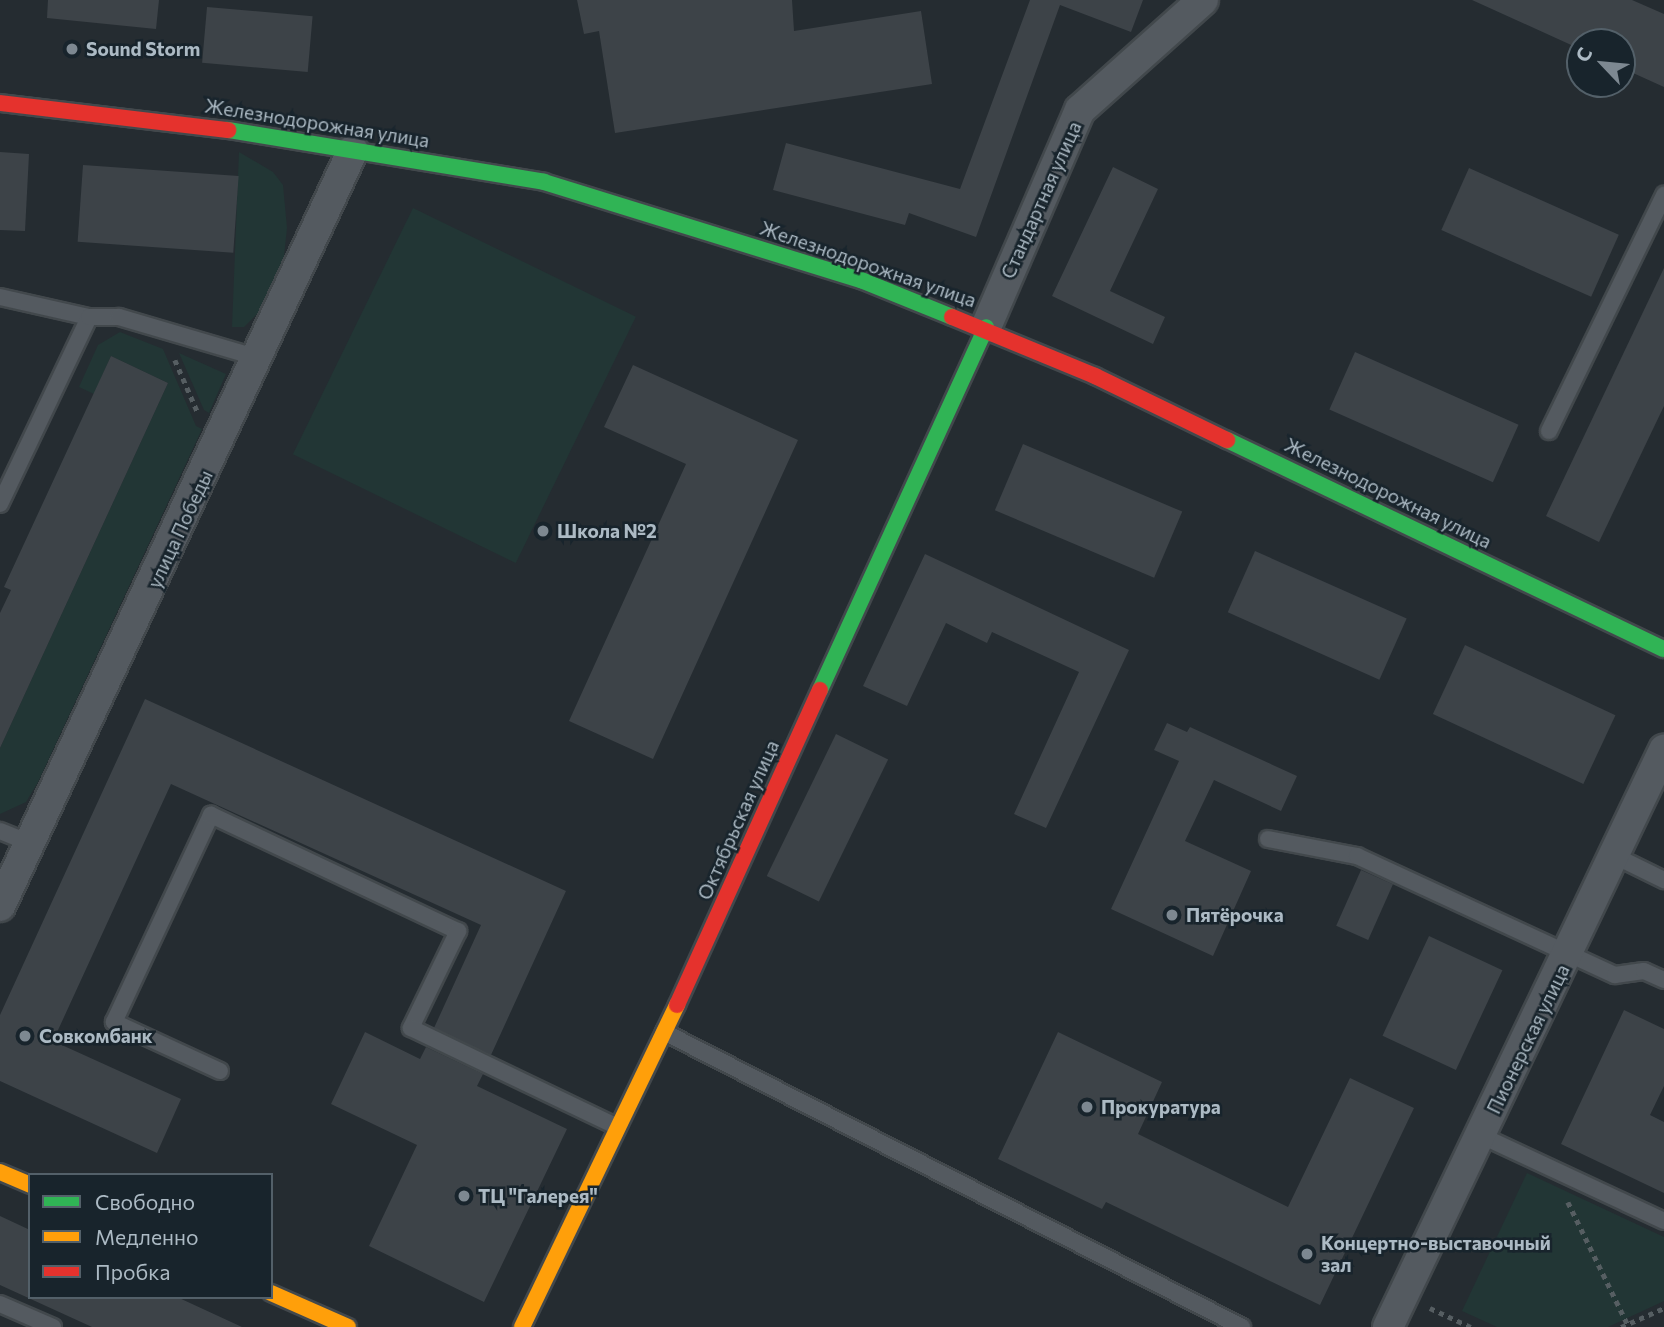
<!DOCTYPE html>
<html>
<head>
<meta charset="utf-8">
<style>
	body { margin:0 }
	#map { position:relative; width:1664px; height:1327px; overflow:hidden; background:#252c31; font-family:Commissioner,sans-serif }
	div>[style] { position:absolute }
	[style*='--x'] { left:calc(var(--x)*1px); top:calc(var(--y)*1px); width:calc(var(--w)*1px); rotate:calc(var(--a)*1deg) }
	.green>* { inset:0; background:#223635; transform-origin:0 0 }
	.building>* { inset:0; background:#3d4348; transform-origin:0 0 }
	.path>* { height:4.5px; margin-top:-2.25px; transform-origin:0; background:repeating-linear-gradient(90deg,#565e62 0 5px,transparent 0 10px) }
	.roads { filter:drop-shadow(2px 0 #42484c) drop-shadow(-2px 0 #42484c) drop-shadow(0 2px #42484c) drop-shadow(0 -2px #42484c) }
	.lane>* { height:16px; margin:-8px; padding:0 8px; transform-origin:8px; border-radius:8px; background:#545a60 }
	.street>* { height:30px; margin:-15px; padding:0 15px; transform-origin:15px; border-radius:15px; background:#545a60 }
	.fast>* { height:16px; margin:-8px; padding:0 8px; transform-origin:8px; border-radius:8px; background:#30b455 }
	.slow>* { height:16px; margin:-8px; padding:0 8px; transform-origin:8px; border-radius:8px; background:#ff9f0a }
	.jam>* { height:16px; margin:-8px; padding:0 8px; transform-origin:8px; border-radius:8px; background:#e5322d }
	.dots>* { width:19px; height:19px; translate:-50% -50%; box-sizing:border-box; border:4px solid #18242c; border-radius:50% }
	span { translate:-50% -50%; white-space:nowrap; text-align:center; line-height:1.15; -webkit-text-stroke:5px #18242c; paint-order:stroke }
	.poi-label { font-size:19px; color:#acbac4; font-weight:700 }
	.left { translate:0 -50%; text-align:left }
	.street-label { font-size:19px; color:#acbac4 }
	.legend { position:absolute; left:28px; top:1173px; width:245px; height:126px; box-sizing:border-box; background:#18242c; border:2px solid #536069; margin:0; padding:9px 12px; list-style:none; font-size:21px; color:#acbac4 }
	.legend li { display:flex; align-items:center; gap:14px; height:35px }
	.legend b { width:35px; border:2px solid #536069 }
	.north { position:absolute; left:1566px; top:28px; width:70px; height:70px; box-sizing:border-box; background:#18242c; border:2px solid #536069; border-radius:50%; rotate:296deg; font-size:19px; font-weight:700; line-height:28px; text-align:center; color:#acbac4 }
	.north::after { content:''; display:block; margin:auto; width:24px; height:32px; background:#7d8891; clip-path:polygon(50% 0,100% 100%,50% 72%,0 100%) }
</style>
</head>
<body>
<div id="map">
	<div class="green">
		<i style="clip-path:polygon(239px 152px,273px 172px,283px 185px,287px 228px,284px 256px,263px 308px,244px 327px,232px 327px)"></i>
		<i style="left:413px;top:208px;width:248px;height:274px;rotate:26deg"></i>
		<i style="clip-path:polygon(120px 332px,163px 349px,196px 426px,202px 429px,38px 782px,26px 802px,0 814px,0 748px,168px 383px,111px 356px,94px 394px,79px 387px,98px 345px)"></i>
		<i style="clip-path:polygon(179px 353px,226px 374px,209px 413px,204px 410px)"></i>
		<i style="clip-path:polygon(1527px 1173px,1664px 1237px,1664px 1301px,1608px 1327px,1497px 1327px,1462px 1311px)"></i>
	</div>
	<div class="building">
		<i style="clip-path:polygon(48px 0,159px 0,156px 29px,47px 18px)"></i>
		<i style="clip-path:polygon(577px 0,792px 0,794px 31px,921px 11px,932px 84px,615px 133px,599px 31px,584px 34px)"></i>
		<i style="clip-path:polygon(1030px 0,1143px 0,1131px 32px,1060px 5px,976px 237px,909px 213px,905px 225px,773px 190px,786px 143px,960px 189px)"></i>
		<i style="clip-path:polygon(1472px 0,1632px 0,1664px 14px,1664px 87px,1622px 68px,1622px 42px,1580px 42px,1580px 49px)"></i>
		<i style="left:207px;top:7px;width:106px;height:56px;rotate:5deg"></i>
		<i style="clip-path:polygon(0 152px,29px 154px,25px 231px,0 230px)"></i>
		<i style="left:83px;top:165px;width:156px;height:77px;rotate:4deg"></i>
		<i style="clip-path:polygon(1113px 167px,1158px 189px,1110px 291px,1165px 317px,1153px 344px,1052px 296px)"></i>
		<i style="left:1469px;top:168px;width:164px;height:68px;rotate:24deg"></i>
		<i style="clip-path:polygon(1664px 268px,1664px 406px,1599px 542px,1546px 516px)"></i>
		<i style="left:1355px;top:352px;width:179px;height:63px;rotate:24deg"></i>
		<i style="clip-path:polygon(111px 356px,168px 383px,0 748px,0 613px,11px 590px,4px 587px)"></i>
		<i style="clip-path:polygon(633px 365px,798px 440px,653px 759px,569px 721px,686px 464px,604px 427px)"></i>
		<i style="left:1023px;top:444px;width:173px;height:72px;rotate:23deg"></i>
		<i style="left:1255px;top:551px;width:166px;height:67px;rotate:24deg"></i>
		<i style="clip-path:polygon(925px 554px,1129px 650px,1046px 828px,1014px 814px,1079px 672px,992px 632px,987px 643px,946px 623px,907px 706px,863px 686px)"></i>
		<i style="left:1465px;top:645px;width:166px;height:76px;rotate:25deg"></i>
		<i style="clip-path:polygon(145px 699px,566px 891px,491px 1055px,434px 1028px,481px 925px,171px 784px,53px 1041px,181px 1099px,157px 1153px,0 1081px,0 1015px)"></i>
		<i style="clip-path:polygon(1167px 723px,1187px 732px,1190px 727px,1297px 776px,1281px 811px,1214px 780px,1185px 841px,1251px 871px,1213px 956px,1111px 909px,1179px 761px,1154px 750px)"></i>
		<i style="left:836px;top:734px;width:58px;height:158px;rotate:26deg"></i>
		<i style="left:1361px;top:870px;width:35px;height:61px;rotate:24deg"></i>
		<i style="left:1429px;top:936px;width:81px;height:110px;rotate:25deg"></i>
		<i style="clip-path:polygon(1624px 1010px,1664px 1029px,1664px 1086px,1650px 1115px,1664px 1122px,1664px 1193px,1561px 1144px)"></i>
		<i style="clip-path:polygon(365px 1032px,420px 1059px,426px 1047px,483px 1074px,477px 1086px,567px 1129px,484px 1302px,369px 1246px,417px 1145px,331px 1104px)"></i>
		<i style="clip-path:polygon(1058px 1032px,1162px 1082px,1138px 1134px,1288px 1207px,1350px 1078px,1414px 1108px,1320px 1305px,1106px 1202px,1102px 1209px,998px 1159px)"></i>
		<i style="clip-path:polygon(0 1216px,30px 1230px,30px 1297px,177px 1297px,242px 1327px,92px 1327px,0 1285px)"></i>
	</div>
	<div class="path">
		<i style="--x:175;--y:360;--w:58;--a:66.5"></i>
		<i style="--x:1568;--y:1202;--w:139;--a:64"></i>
		<i style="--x:1430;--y:1308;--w:45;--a:24.9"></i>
		<i style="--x:1621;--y:1327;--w:47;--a:-23.8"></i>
	</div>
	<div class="roads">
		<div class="lane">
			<i style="--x:0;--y:297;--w:91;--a:12.7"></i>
			<i style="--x:1549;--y:431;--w:263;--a:-64"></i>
			<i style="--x:0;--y:504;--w:207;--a:-64.5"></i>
			<i style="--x:89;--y:317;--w:30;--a:0"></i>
			<i style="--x:119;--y:317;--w:145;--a:16.4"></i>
			<i style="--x:0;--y:831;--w:32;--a:22"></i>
			<i style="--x:1268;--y:839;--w:91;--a:10.8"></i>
			<i style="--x:1357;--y:856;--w:284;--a:24.8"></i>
			<i style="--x:1615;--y:975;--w:29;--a:-8"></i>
			<i style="--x:1644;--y:971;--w:22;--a:24"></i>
			<i style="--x:1615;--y:856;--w:55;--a:26.1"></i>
			<i style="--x:664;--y:1032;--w:649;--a:27.04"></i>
			<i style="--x:220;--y:1071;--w:117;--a:-155.2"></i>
			<i style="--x:114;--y:1022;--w:229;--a:-64.9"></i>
			<i style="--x:211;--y:815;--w:273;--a:25.2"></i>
			<i style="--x:458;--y:931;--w:108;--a:115.9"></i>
			<i style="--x:411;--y:1028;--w:229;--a:25.6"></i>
			<i style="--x:1482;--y:1136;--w:201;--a:25"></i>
			<i style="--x:0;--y:1304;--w:58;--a:23.5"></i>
		</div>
		<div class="street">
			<i style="--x:986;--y:327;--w:236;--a:-66.6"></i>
			<i style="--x:1080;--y:110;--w:165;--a:-41.8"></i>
			<i style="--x:0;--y:906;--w:834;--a:-64.97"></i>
			<i style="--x:1388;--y:1327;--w:640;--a:-64.44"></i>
		</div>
		<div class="fast">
			<i style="--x:228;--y:130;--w:320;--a:9.3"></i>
			<i style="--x:544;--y:182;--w:332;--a:17.2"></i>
			<i style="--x:861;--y:280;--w:98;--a:22.1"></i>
			<i style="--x:1227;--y:440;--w:484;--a:25.6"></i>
			<i style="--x:820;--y:690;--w:399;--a:-65.4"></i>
		</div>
		<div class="slow">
			<i style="--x:0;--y:1172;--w:33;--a:23"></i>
			<i style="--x:271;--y:1293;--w:84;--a:23.8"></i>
			<i style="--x:522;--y:1327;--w:357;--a:-64.3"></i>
		</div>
		<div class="jam">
			<i style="--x:0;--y:103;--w:230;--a:6.8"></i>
			<i style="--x:952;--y:317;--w:155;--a:22.4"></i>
			<i style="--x:1095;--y:376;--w:147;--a:25.9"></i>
			<i style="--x:677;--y:1005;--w:346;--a:-65.6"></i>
		</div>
	</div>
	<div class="dots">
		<i style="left:72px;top:49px;background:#7d8891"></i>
		<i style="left:543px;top:531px;background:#7d8891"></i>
		<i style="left:1172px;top:915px;background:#7d8891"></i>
		<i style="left:25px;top:1036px;background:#7d8891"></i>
		<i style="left:1087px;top:1107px;background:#7d8891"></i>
		<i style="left:464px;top:1196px;background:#7d8891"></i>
		<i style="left:1307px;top:1254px;background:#7d8891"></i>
	</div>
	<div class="poi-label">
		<span class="left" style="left:86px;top:49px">Sound Storm</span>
		<span class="left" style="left:557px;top:531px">Школа №2</span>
		<span class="left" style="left:1186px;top:915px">Пятёрочка</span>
		<span class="left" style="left:39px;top:1036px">Совкомбанк</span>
		<span class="left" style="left:1101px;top:1107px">Прокуратура</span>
		<span class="left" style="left:478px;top:1196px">ТЦ "Галерея"</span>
		<span class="left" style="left:1321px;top:1254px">Концертно-выставочный<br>зал</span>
	</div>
	<div class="street-label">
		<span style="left:317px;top:123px;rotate:9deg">Железнодорожная улица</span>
		<span style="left:1041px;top:200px;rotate:-66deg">Стандартная улица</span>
		<span style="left:868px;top:264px;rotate:19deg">Железнодорожная улица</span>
		<span style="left:1388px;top:493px;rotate:26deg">Железнодорожная улица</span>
		<span style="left:180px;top:529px;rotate:-65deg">улица Победы</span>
		<span style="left:738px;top:820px;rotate:-66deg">Октябрьская улица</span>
		<span style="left:1528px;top:1039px;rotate:-64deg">Пионерская улица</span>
	</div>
	<ul class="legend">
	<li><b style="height:9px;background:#30b455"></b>Свободно</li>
	<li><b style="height:9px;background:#ff9f0a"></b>Медленно</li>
	<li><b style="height:9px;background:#e5322d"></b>Пробка</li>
	</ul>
	<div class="north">С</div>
</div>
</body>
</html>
